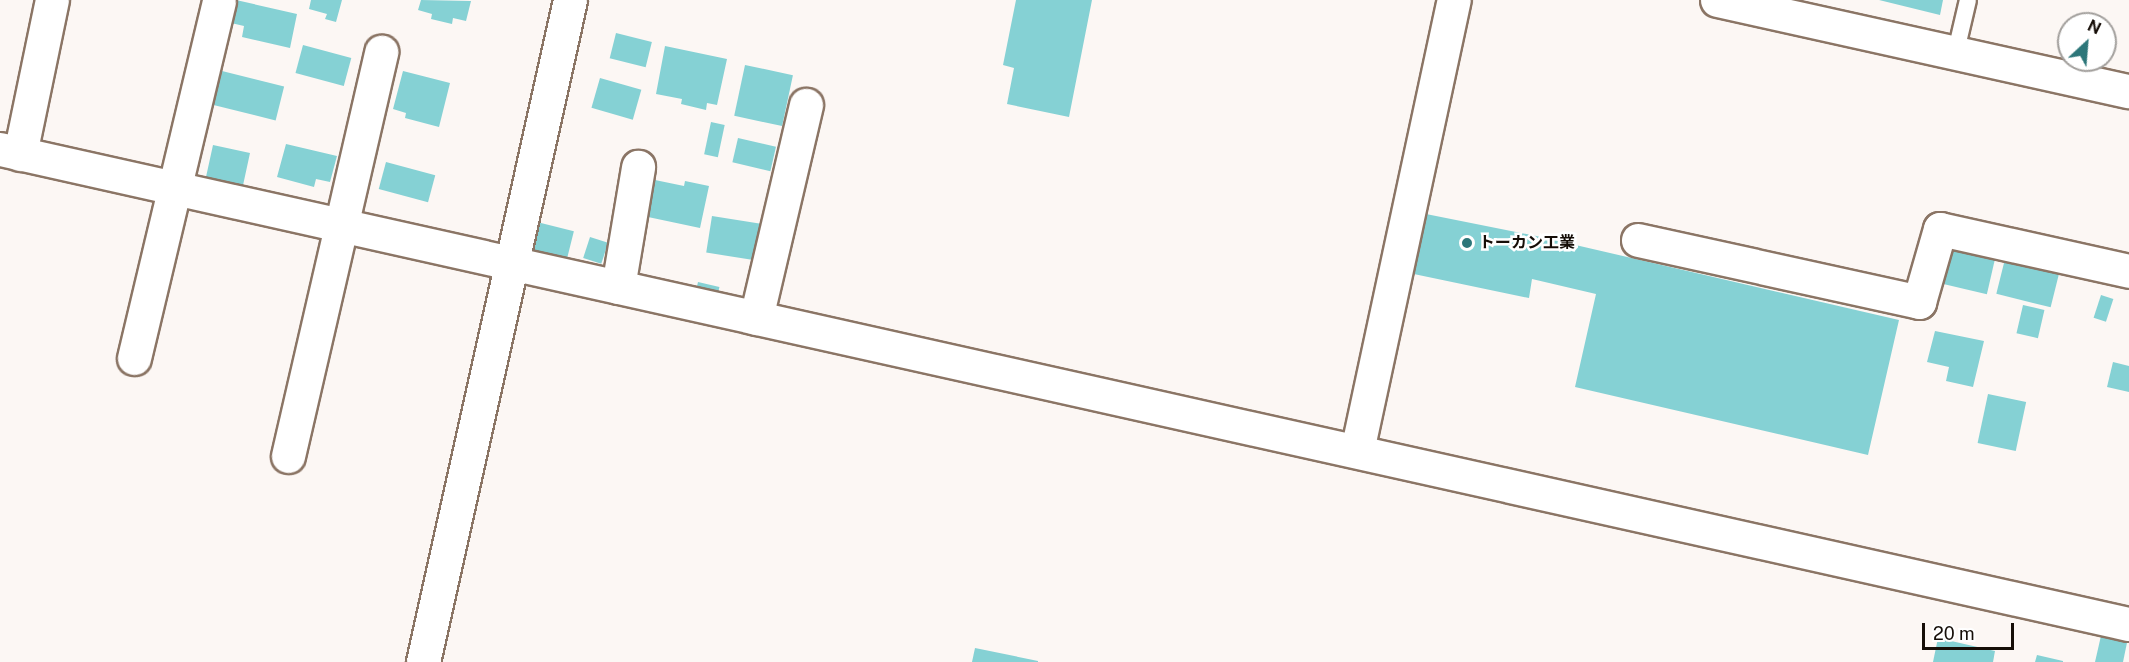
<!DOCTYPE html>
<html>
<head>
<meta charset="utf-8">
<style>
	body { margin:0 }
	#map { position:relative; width:2129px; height:662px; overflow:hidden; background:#fcf7f4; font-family:"Public Sans","Noto Sans JP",sans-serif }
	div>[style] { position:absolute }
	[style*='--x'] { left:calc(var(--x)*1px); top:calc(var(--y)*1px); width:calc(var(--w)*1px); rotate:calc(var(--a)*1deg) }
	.building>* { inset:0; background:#85d1d4; transform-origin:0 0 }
	.roads { filter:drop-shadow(2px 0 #8b7565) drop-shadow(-2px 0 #8b7565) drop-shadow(0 2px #8b7565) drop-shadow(0 -2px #8b7565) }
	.lane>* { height:16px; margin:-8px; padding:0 8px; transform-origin:8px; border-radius:8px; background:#fff }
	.street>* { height:33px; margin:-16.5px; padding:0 16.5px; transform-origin:16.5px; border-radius:16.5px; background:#fff }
	.dots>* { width:16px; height:16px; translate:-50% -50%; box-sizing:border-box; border:3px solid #fff; border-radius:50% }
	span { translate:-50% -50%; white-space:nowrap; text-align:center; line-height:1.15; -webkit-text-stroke:5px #fff; paint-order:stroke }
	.poi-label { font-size:16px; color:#160e08; font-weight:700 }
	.left { translate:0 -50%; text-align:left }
	.north { position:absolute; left:2057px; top:12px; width:60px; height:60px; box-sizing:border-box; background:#fff; border:2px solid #a29f9c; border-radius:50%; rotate:26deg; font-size:16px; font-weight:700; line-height:24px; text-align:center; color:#160e08 }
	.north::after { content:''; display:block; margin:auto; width:21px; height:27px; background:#2c7679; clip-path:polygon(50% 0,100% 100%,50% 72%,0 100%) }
	.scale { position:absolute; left:1922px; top:623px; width:92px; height:27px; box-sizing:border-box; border:3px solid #160e08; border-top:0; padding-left:8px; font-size:18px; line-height:21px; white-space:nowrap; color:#160e08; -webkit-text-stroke:4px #fff; paint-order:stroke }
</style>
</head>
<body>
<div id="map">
	<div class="building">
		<i style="clip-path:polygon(236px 0,297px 14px,290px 48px,242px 37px,244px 26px,231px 23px)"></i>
		<i style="clip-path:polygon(311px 0,342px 0,336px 22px,325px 19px,327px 14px,309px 9px)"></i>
		<i style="clip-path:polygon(421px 0,471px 1px,466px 21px,453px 18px,452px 24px,431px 19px,432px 14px,418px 10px)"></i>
		<i style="clip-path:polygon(1016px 0,1092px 0,1069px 117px,1007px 104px,1014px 68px,1003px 65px)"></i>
		<i style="clip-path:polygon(1879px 0,1943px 0,1940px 15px)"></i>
		<i style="left:616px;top:33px;width:37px;height:26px;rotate:14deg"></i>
		<i style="left:303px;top:45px;width:50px;height:29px;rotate:15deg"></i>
		<i style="clip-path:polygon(665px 46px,727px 59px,717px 105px,707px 103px,706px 110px,681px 104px,682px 99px,656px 94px)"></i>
		<i style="left:745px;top:65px;width:49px;height:52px;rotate:12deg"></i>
		<i style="left:222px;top:71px;width:64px;height:35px;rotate:14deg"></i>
		<i style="clip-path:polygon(403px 71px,450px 83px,439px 127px,405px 118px,406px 113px,393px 109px)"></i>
		<i style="left:600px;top:78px;width:43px;height:31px;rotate:16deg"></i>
		<i style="left:711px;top:122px;width:14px;height:33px;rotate:12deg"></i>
		<i style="left:738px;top:138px;width:39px;height:25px;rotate:13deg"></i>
		<i style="clip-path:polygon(286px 144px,337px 156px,330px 182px,316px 179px,314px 187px,277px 177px)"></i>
		<i style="clip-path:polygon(213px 145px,250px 153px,242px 190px,223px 186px,225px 181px,206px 177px)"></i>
		<i style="left:386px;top:162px;width:51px;height:28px;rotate:15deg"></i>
		<i style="clip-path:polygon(655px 180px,684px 186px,685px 181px,709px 186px,700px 228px,648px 217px)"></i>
		<i style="clip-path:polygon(1421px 213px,1541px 237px,1899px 320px,1868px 455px,1575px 387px,1596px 294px,1532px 279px,1529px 298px,1409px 273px)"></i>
		<i style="left:712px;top:216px;width:51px;height:37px;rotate:9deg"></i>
		<i style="left:537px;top:222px;width:38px;height:37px;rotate:14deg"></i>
		<i style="left:590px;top:237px;width:19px;height:22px;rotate:18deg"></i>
		<i style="left:1947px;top:249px;width:49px;height:35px;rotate:13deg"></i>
		<i style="left:2006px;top:255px;width:56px;height:40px;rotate:14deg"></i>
		<i style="left:698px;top:282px;width:22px;height:16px;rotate:13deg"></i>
		<i style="left:2101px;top:295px;width:13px;height:24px;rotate:18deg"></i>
		<i style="left:2023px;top:305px;width:22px;height:29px;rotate:13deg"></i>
		<i style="clip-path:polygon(1935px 331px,1984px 341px,1973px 387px,1946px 381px,1949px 367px,1927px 362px)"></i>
		<i style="clip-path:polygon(2113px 362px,2129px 366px,2129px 392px,2107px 387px)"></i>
		<i style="left:1988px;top:394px;width:39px;height:50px;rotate:12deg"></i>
		<i style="clip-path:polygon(2103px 627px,2129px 633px,2123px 662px,2095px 662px)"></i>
		<i style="clip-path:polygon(1938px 638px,1995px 651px,1993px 662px,1933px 662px)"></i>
		<i style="clip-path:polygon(975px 648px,1038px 661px,1038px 662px,972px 662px)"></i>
		<i style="clip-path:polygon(2037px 655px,2063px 661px,2063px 662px,2035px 662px)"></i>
	</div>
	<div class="roads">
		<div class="lane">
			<i style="--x:1956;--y:51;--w:52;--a:-76.8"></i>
		</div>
		<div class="street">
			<i style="--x:1717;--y:0;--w:422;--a:12.5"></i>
			<i style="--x:0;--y:149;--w:2181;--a:12.58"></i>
			<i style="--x:20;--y:154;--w:157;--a:-78.3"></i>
			<i style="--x:1638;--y:240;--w:288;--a:12.4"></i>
			<i style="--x:1919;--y:302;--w:76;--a:-74"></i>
			<i style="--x:1940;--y:229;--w:194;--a:12.5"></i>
			<i style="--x:618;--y:287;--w:122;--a:-80.5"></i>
			<i style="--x:756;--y:318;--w:219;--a:-76.8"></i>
			<i style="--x:134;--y:358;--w:366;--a:-76.6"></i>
			<i style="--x:1357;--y:451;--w:461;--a:-77.9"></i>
			<i style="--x:288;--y:456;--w:415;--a:-77"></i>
			<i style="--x:423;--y:662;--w:678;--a:-77.48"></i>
		</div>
	</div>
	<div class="dots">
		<i style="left:1467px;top:243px;background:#2c7679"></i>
	</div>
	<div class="poi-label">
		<span class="left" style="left:1479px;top:243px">トーカン工業</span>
	</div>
	<div class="north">N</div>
	<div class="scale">20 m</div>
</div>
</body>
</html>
